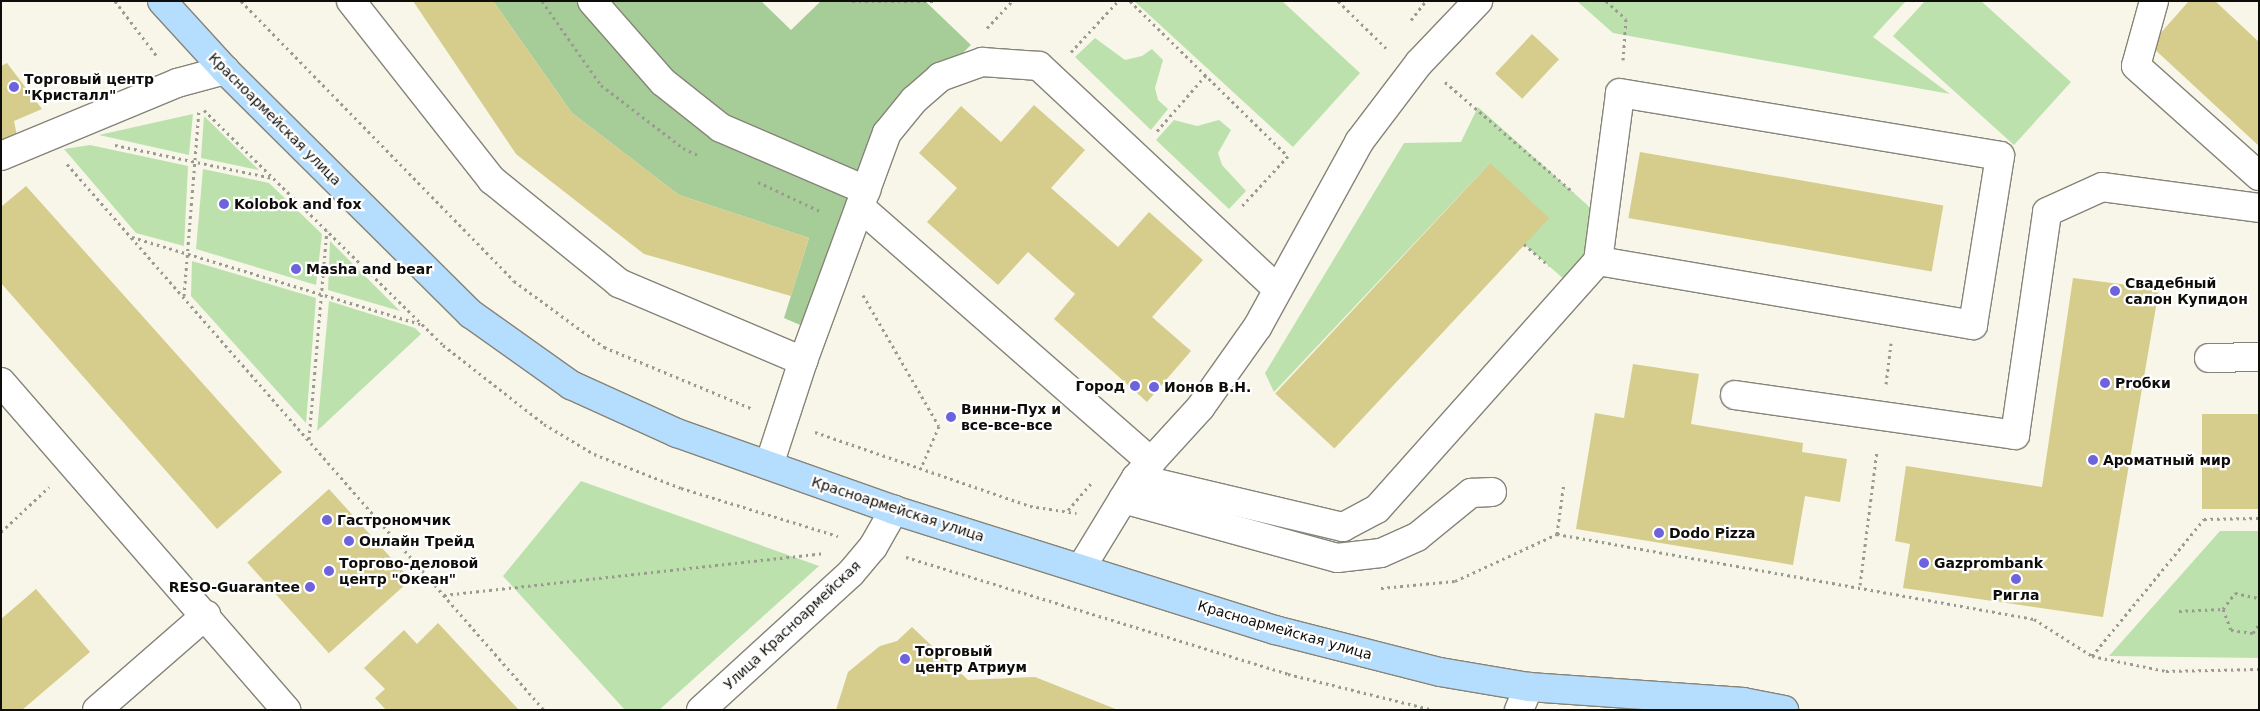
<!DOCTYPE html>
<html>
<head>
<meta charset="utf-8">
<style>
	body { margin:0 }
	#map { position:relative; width:2260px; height:711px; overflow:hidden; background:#f7f6e9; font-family:"DejaVu Sans",sans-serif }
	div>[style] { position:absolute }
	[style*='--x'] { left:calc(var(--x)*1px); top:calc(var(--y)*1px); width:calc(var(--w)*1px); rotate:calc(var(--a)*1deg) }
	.green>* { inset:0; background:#bce1ad }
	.forest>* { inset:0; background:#a6cc97 }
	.building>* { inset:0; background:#d6cc8c; transform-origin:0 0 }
	.path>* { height:3px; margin-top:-1.5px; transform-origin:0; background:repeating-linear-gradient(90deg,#9b9a91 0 2.5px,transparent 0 6.5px) }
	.roads { filter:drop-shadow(1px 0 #868479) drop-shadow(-1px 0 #868479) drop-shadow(0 1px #868479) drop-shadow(0 -1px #868479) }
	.minor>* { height:28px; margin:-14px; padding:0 14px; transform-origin:14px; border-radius:14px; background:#fff }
	.major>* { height:28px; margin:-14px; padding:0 14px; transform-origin:14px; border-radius:14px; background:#b5ddfd }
	.dots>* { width:14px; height:14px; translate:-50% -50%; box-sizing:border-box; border:2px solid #fff; border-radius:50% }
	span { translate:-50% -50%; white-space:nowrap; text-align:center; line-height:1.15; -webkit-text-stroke:4.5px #fff; paint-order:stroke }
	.poi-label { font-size:14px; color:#0e0d09; font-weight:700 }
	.left { translate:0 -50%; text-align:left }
	.right { translate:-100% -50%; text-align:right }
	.street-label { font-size:14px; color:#0e0d09 }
	.frame { position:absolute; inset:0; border:2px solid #0e0d09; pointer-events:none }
</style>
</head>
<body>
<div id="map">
	<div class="green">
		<i style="clip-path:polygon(1134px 1px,1282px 1px,1360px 73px,1293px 147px)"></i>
		<i style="clip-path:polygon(1577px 1px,1906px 1px,1873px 37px,1950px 94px,1613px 33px)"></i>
		<i style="clip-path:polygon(1925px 1px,1981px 1px,2071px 82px,2014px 145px,1893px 36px)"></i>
		<i style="clip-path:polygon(1095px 38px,1125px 60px,1142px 56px,1152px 49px,1163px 60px,1155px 88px,1158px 100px,1168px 109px,1151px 130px,1075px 57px)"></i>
		<i style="clip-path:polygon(1478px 107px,1604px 220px,1574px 288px,1524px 244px,1490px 163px,1274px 392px,1265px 373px,1404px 143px,1461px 142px)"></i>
		<i style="clip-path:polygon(193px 114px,189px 155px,99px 135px)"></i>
		<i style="clip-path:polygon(204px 116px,259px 170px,201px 158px)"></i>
		<i style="clip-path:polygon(1174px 120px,1197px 126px,1219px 120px,1231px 130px,1218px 153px,1222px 165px,1246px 191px,1229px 209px,1156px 140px)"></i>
		<i style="clip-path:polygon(90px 145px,188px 166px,184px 246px,136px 233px,64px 149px)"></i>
		<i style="clip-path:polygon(203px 169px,269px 183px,322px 234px,316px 285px,196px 249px)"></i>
		<i style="clip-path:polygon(330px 241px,400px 311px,328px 290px)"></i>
		<i style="clip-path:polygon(192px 261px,316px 298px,306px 423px,191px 296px)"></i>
		<i style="clip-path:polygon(329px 301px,415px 328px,421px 334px,317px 431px)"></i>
		<i style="clip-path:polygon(581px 481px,819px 566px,659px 710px,625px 710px,503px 576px)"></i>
		<i style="clip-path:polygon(2220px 531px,2259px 531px,2259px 658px,2109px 656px)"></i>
	</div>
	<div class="forest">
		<i style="clip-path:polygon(493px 1px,761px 1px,791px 30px,821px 1px,925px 1px,971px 45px,914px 100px,814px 331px,784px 318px,809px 238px,679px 195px,572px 113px)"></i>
	</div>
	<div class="building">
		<i style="clip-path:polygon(413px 1px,493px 1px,572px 113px,679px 195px,809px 238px,791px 296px,644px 254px,516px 154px)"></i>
		<i style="clip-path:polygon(2189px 1px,2215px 1px,2259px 42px,2259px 146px,2150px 45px)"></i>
		<i style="left:1532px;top:34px;width:37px;height:54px;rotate:43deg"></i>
		<i style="clip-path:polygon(7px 63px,42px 109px,14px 121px,17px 136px,1px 143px,1px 66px)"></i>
		<i style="clip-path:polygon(1034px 105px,1085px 150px,1051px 188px,1118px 247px,1149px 212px,1203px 260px,1152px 317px,1191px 351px,1147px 402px,1054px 319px,1075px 294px,1028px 252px,998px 285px,927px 222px,957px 188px,919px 153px,961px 106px,1001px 142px)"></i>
		<i style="left:1640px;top:152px;width:308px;height:67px;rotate:10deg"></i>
		<i style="left:1490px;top:163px;width:81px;height:315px;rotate:43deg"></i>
		<i style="clip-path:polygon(26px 186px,282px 472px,217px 529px,1px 283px,1px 207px)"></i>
		<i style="clip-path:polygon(2073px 278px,2159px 289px,2103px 617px,1903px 588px,1910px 544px,1895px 541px,1906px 466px,2042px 487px)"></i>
		<i style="clip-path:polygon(1633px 364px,1699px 374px,1691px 424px,1803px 443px,1802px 452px,1847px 459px,1840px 502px,1805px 496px,1793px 565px,1576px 529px,1595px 413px,1624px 418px)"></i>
		<i style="left:2202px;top:414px;width:57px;height:95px"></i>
		<i style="left:329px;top:489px;width:122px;height:110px;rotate:48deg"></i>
		<i style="clip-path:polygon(36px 589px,90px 652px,22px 710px,1px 710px,1px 619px)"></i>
		<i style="clip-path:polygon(438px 623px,519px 710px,386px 710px,375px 698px,385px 689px,364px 668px,404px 630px,417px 644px)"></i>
		<i style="clip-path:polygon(912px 627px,968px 680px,1035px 677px,1118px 710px,836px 710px,848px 672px,880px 646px,897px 641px)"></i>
	</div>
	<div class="path">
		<i style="--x:115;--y:1;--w:68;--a:52.8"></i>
		<i style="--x:241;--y:1;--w:391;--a:45.7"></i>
		<i style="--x:514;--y:281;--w:112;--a:36.3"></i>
		<i style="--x:604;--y:347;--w:161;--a:22.6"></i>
		<i style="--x:542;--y:1;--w:103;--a:54.9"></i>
		<i style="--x:601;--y:85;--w:103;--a:37.5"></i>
		<i style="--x:683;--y:148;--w:19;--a:25"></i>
		<i style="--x:852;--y:1;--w:85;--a:0"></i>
		<i style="--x:1130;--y:1;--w:221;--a:44.5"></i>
		<i style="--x:1288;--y:156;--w:71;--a:132.7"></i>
		<i style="--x:1338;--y:1;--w:70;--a:44.4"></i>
		<i style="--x:1606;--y:1;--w:27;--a:42"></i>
		<i style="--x:1626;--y:19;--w:41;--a:94.2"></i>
		<i style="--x:1411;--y:20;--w:24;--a:-52"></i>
		<i style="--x:987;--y:28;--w:37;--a:-47"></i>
		<i style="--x:1071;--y:52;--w:69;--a:-47.3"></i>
		<i style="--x:1445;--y:82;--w:169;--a:40.7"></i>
		<i style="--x:204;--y:110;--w:335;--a:44.5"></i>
		<i style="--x:443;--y:345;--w:128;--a:38"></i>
		<i style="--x:544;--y:424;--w:58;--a:31"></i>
		<i style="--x:594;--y:454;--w:93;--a:21.3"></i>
		<i style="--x:681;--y:488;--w:164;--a:17"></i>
		<i style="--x:1157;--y:131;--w:74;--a:-48.8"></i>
		<i style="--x:115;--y:145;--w:161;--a:11.8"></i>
		<i style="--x:67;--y:164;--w:725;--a:48.86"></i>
		<i style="--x:758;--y:182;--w:71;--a:25.1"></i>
		<i style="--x:132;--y:237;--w:301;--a:16.8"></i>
		<i style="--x:1524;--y:244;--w:33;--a:41"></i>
		<i style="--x:863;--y:295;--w:151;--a:59.9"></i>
		<i style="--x:939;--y:426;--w:46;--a:113.2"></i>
		<i style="--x:184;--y:296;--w:186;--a:-85.4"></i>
		<i style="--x:1886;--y:384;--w:41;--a:-83"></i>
		<i style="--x:815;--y:432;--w:227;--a:19"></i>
		<i style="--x:1030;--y:506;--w:47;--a:8.7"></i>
		<i style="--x:309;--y:439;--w:209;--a:-85.1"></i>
		<i style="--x:1068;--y:510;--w:37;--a:-49"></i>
		<i style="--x:1;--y:532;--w:66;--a:-43.2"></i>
		<i style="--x:1557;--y:534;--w:52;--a:-82.3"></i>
		<i style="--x:906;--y:557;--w:400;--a:17"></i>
		<i style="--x:1288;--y:674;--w:149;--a:13.9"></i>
		<i style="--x:1860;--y:585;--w:136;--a:-82.8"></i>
		<i style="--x:1381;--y:588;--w:74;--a:-5.4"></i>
		<i style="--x:1455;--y:581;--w:112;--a:-24.7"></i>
		<i style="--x:1557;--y:534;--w:485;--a:10.1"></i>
		<i style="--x:2034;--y:619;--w:69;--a:32.5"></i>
		<i style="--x:2092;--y:656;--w:76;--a:11.5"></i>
		<i style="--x:2166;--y:671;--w:93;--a:-1.2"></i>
		<i style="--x:444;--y:595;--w:381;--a:-6.3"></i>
		<i style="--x:2223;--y:609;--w:22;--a:69"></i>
		<i style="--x:2231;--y:630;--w:22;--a:8"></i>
		<i style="--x:2253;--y:633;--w:11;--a:-56"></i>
		<i style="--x:2223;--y:609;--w:20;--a:-53"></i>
		<i style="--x:2235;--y:593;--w:25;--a:12"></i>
		<i style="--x:2179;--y:611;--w:44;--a:-2.6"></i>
		<i style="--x:2092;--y:656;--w:177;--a:-50.7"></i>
		<i style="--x:2204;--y:519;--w:55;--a:-1"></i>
	</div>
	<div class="roads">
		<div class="minor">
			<i style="--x:351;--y:1;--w:228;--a:51.8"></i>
			<i style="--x:492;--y:180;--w:164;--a:39"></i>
			<i style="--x:619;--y:283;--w:200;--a:23"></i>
			<i style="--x:592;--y:1;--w:108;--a:48.8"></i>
			<i style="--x:663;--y:82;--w:74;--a:38.4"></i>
			<i style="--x:721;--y:128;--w:158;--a:23.2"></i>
			<i style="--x:2154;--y:1;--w:67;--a:105.5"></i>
			<i style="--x:2136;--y:66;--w:165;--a:41.8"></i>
			<i style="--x:1;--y:156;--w:191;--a:-22.5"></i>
			<i style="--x:177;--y:83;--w:50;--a:-15.2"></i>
			<i style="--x:860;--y:207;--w:387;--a:41.2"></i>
			<i style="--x:2209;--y:358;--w:50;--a:-1.1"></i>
			<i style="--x:1;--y:382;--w:435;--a:49"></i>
			<i style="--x:1735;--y:395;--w:283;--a:8.1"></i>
			<i style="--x:2015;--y:435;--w:225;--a:-81.8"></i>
			<i style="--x:2047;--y:212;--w:60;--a:-24.4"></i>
			<i style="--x:2102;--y:187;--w:158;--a:7.6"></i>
			<i style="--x:769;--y:465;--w:109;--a:-71.9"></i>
			<i style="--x:803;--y:361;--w:243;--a:-69.8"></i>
			<i style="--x:887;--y:133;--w:43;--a:-50.7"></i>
			<i style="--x:914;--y:100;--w:35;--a:-41"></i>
			<i style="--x:940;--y:77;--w:45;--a:-19.7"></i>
			<i style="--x:982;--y:62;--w:57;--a:4"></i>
			<i style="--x:1039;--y:66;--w:325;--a:43.1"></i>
			<i style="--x:1136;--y:478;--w:213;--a:13.3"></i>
			<i style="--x:1343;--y:527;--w:38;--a:-28"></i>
			<i style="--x:1377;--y:509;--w:332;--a:-48.3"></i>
			<i style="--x:1598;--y:261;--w:169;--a:-82.5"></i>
			<i style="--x:1620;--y:93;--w:385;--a:9.4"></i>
			<i style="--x:2000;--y:156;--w:171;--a:99.1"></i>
			<i style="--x:1973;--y:325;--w:380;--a:-170.3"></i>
			<i style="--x:1123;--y:499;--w:222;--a:15.4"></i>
			<i style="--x:1337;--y:558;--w:44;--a:-6.5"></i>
			<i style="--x:1381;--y:553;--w:39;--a:-24"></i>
			<i style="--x:1417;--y:537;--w:70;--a:-39.2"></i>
			<i style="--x:1471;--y:493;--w:21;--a:-3"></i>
			<i style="--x:1081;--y:568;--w:105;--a:-58.6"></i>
			<i style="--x:1136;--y:478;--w:95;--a:-47.6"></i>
			<i style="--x:1200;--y:408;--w:100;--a:-54.7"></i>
			<i style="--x:1258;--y:326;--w:210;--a:-61.2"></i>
			<i style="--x:1359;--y:142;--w:99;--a:-52.8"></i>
			<i style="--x:1419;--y:63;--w:86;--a:-46.4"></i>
			<i style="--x:97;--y:710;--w:145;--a:-41.1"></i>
			<i style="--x:701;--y:710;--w:203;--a:-42.4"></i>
			<i style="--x:851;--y:573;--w:34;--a:-50"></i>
			<i style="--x:873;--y:547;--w:43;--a:-60.4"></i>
			<i style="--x:1519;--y:710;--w:25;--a:-67"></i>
		</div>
		<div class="major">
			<i style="--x:162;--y:1;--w:93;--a:47.6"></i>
			<i style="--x:225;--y:70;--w:346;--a:44.8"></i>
			<i style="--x:471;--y:314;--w:123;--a:35.4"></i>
			<i style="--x:571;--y:385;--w:116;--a:24.4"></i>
			<i style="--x:677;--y:433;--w:230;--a:19.5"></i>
			<i style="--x:894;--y:510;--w:399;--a:17.5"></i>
			<i style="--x:1275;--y:630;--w:170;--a:14.3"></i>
			<i style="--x:1440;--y:672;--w:90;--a:9.6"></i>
			<i style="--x:1529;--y:687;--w:215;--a:4"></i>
			<i style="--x:1743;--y:702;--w:42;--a:11"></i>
		</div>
	</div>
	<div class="dots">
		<i style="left:14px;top:87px;background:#6d63dd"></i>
		<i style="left:224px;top:204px;background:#6d63dd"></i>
		<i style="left:296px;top:269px;background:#6d63dd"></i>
		<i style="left:2115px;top:291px;background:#6d63dd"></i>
		<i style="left:2105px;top:383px;background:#6d63dd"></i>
		<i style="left:1135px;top:386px;background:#6d63dd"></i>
		<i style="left:1154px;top:387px;background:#6d63dd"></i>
		<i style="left:951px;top:417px;background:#6d63dd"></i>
		<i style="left:2093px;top:460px;background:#6d63dd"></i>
		<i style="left:327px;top:520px;background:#6d63dd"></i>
		<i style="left:1659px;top:533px;background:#6d63dd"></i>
		<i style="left:349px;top:541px;background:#6d63dd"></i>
		<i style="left:1924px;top:563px;background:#6d63dd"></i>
		<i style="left:329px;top:571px;background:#6d63dd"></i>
		<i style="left:2016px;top:579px;background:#6d63dd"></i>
		<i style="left:310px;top:587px;background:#6d63dd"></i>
		<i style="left:905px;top:659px;background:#6d63dd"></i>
	</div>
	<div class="poi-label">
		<span class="left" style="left:24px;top:87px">Торговый центр<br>"Кристалл"</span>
		<span class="left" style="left:234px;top:204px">Kolobok and fox</span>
		<span class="left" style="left:306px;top:269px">Masha and bear</span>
		<span class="left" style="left:2125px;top:291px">Свадебный<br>салон Купидон</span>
		<span class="left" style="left:2115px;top:383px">Proбки</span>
		<span class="right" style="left:1125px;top:386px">Город</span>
		<span class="left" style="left:1164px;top:387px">Ионов В.Н.</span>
		<span class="left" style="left:961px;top:417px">Винни-Пух и<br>все-все-все</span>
		<span class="left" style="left:2103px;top:460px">Ароматный мир</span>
		<span class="left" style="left:337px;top:520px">Гастрономчик</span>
		<span class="left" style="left:1669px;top:533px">Dodo Pizza</span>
		<span class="left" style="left:359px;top:541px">Онлайн Трейд</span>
		<span class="left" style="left:339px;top:571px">Торгово-деловой<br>центр "Океан"</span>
		<span class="left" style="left:1934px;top:563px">Gazprombank</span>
		<span class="right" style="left:300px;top:587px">RESO-Guarantee</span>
		<span style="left:2016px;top:595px">Ригла</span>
		<span class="left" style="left:915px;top:659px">Торговый<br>центр Атриум</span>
	</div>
	<div class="street-label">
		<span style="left:275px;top:119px;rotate:45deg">Красноармейская улица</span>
		<span style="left:898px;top:509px;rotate:18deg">Красноармейская улица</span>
		<span style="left:792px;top:625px;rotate:-43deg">Улица Красноармейская</span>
		<span style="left:1285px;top:630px;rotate:16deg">Красноармейская улица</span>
	</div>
	<div class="frame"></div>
</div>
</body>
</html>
